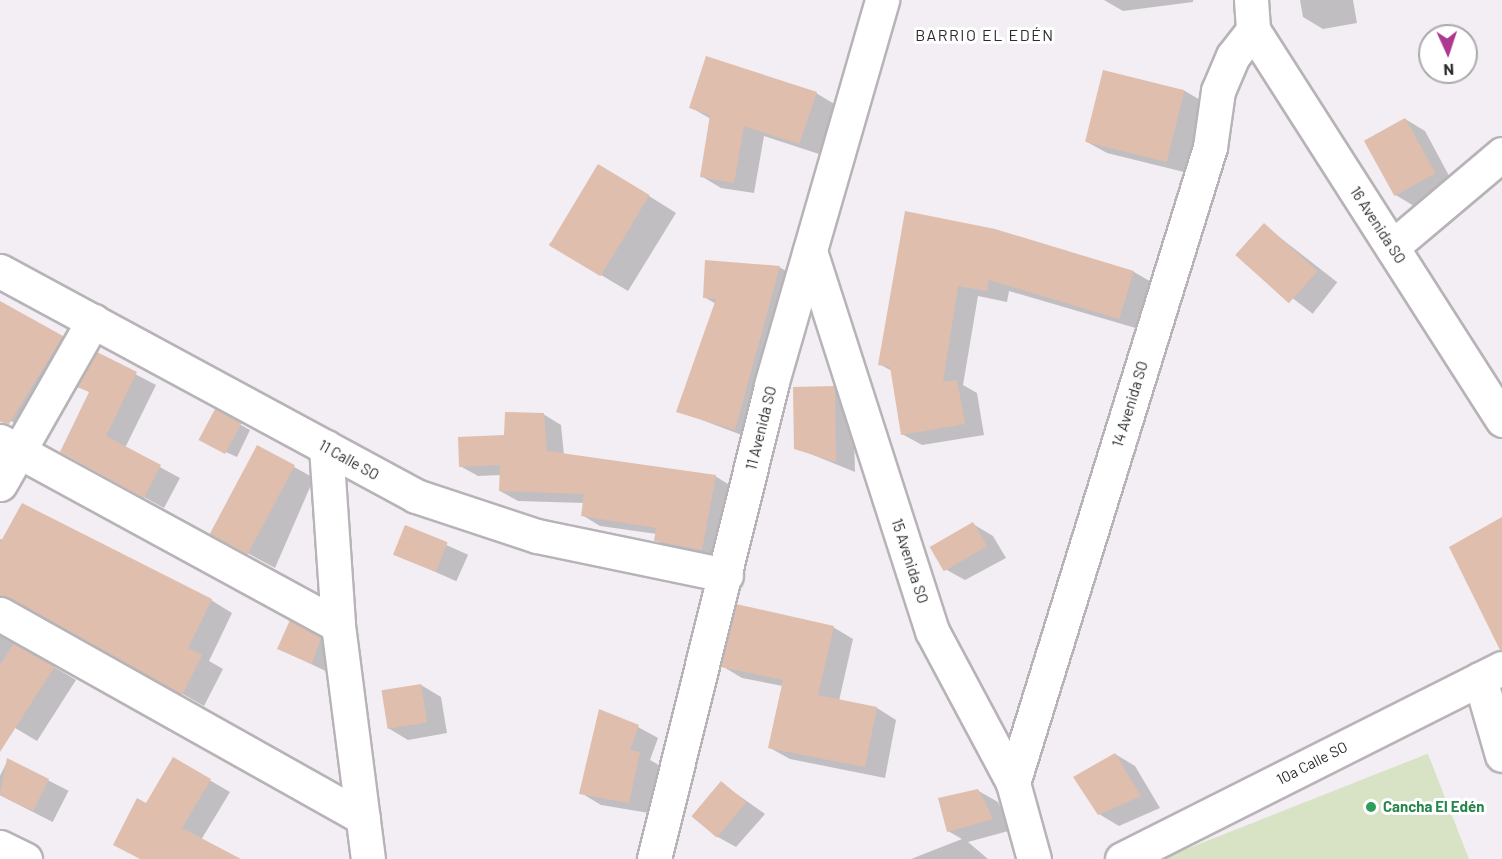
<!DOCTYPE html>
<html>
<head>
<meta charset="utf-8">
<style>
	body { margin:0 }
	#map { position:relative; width:1502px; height:859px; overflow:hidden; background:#f2eef3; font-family:Barlow,sans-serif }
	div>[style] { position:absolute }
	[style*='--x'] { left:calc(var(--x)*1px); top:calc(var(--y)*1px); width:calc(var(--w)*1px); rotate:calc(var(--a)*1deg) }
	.green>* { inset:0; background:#d7e3c4 }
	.shadow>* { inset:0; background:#0003; transform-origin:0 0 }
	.building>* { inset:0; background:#e0beae; transform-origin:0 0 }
	.roads { filter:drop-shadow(2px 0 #b7b3b7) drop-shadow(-2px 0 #b7b3b7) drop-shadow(0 2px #b7b3b7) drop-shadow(0 -2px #b7b3b7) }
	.minor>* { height:33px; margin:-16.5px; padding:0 16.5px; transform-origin:16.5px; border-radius:16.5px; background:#fff }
	.dots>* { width:16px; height:16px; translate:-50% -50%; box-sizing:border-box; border:3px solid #fff; border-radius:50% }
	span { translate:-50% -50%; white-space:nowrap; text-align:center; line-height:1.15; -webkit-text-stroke:6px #fff; paint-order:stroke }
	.street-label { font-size:15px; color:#2c2b2d }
	.leisure-label { font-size:15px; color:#27864d; font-weight:700 }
	.left { translate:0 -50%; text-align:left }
	.neighbourhood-label { font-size:16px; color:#2c2b2d; letter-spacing:1.5px }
	.north { position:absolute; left:1418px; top:24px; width:60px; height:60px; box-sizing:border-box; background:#fff; border:2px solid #abaaab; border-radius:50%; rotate:177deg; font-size:16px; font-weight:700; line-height:24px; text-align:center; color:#2c2b2d }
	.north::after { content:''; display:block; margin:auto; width:21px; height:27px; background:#ad388f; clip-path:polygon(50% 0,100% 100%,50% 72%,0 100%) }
</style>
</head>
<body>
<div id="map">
	<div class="green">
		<i style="clip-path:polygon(1428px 754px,1469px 859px,1161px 859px,1427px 754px)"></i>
	</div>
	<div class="shadow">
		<i style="clip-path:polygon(1104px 0,1193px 0,1193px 2px,1123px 11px)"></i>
		<i style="clip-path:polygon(1300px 0,1353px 0,1357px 23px,1323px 29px,1303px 17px)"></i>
		<i style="clip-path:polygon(1104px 72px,1185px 91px,1205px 103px,1188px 173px,1107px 153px,1087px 142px)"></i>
		<i style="clip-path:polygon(816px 93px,836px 105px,819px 154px,764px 136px,754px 193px,721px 188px,701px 176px,711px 119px,690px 107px)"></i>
		<i style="clip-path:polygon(1405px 119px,1425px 131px,1454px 185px,1414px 206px,1394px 194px)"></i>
		<i style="clip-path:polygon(627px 182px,676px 213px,628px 291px,549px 244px)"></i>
		<i style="clip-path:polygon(906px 212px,1134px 272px,1153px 283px,1139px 329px,1009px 291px,1007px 302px,978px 296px,963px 385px,977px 393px,984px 435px,922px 445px,902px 434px,892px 371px,879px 364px)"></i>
		<i style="left:1264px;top:225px;width:93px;height:40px;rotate:38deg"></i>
		<i style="clip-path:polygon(779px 267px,799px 278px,755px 440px,678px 411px,716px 304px,704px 297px)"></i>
		<i style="clip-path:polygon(0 305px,80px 345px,31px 432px,0 415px)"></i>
		<i style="clip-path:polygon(97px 354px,156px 385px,125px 448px,180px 478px,164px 508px,81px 463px)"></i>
		<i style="clip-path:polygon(833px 388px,853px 399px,855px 472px,796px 448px)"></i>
		<i style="clip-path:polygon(216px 411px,250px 430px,237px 457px,212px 446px)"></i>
		<i style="clip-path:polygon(543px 414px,561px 425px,564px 455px,715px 476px,733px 487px,720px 559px,674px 551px,656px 540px,657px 534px,600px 526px,582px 515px,584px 503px,518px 501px,500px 491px,501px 475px,478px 476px,460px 466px)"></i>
		<i style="clip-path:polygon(258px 447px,314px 478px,275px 568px,238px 548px)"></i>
		<i style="clip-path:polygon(973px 524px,993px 536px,1006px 558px,965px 580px,945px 569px)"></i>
		<i style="left:406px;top:527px;width:68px;height:29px;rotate:24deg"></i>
		<i style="clip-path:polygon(0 539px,211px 600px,232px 613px,209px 661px,223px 669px,204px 706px,32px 609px,13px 609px,2px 626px,6px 638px,76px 680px,37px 741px,0 719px)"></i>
		<i style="clip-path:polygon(833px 627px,853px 639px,839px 701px,877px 708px,896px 720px,885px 778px,790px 759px,770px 748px,783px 686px,742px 678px,722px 666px)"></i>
		<i style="clip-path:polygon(320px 638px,340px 650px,332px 674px,279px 649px)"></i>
		<i style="clip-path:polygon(421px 685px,441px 697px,447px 733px,408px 740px,388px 728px)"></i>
		<i style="clip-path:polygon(638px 727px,658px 738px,650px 760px,659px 765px,649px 813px,601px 805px,581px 793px)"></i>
		<i style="clip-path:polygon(1115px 754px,1135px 766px,1160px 808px,1119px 826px,1099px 814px)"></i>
		<i style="clip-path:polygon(173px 759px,230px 792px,201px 840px,238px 859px,140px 859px,147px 805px)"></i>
		<i style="left:8px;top:760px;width:68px;height:35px;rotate:27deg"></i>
		<i style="clip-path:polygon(721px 783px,765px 814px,736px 847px,716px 836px)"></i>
		<i style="clip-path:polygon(977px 790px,998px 802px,1012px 830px,968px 842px,988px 859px,911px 859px,962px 839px,948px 831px)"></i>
	</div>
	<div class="building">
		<i style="clip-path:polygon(706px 56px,817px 92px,799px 144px,744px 126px,734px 183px,700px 177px,710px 115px,689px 108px)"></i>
		<i style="left:1103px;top:70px;width:84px;height:74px;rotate:14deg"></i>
		<i style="left:1405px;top:118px;width:63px;height:47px;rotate:61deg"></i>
		<i style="left:598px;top:164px;width:60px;height:95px;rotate:31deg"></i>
		<i style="clip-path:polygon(905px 211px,995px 229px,1134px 271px,1119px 319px,989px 280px,987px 291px,958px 286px,943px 382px,957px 380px,965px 424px,901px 435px,890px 367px,878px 365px)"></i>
		<i style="left:1264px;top:223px;width:72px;height:43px;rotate:42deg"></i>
		<i style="clip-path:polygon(705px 260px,780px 266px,735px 430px,676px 412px,716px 299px,703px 298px)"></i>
		<i style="clip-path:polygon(0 301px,63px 336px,9px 424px,0 422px)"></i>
		<i style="clip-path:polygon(97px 352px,137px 372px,106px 436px,161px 465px,144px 498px,60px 452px,89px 392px,77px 387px)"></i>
		<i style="clip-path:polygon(834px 386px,835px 390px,836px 462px,794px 449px,793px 387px)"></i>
		<i style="left:215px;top:409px;width:30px;height:35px;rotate:28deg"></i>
		<i style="clip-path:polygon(505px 412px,544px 413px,547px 451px,716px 475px,702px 550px,654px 541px,656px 528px,581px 516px,584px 494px,499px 491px,500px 465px,459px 467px,458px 437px,504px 435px)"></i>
		<i style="left:257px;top:445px;width:43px;height:101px;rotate:28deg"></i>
		<i style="clip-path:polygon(22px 503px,212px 599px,188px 648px,202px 655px,182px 695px,0 595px,0 543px)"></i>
		<i style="clip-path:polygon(1502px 517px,1502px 649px,1500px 650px,1449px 547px)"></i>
		<i style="left:973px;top:522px;width:28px;height:50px;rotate:60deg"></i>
		<i style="left:405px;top:525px;width:46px;height:32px;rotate:22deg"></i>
		<i style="clip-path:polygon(736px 604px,834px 626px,818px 695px,877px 707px,865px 767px,768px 748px,783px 680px,721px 667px)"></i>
		<i style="clip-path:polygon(290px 620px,321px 637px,312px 664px,277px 649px)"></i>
		<i style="clip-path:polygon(14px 643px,55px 666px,0 752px,0 665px)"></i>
		<i style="left:421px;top:684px;width:39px;height:40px;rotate:81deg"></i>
		<i style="clip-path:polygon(599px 709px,639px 725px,630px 750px,640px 752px,629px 803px,579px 794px)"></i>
		<i style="clip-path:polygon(1115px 753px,1141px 796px,1098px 815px,1073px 777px)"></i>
		<i style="clip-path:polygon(173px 757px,211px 779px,182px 828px,241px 859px,140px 859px,113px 845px,137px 798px,146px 803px)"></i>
		<i style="clip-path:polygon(7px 758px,49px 779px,33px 811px,0 795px)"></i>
		<i style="left:721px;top:781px;width:33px;height:46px;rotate:40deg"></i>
		<i style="clip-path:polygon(978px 789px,993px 819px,947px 832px,938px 798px)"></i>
	</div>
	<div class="roads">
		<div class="minor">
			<i style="--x:1251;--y:0;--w:30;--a:86"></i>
			<i style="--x:1253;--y:30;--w:463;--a:57.4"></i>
			<i style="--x:1392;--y:247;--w:144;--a:-40.2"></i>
			<i style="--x:810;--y:251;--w:399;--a:72.2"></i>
			<i style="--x:932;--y:631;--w:172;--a:61.9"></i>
			<i style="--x:1013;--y:783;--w:79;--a:74.6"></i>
			<i style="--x:0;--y:271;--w:473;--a:28.4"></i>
			<i style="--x:416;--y:496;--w:127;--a:18.3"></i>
			<i style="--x:537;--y:536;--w:193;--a:11.7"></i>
			<i style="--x:0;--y:441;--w:385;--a:28.6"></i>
			<i style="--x:326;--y:447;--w:178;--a:86.1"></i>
			<i style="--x:338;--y:625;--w:236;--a:82.7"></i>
			<i style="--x:0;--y:484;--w:188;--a:-60.3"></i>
			<i style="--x:0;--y:614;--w:416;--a:29.3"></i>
			<i style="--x:1480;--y:679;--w:79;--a:73.9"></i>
			<i style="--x:1013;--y:783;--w:666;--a:-72.79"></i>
			<i style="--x:1210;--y:147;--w:57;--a:-81.9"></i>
			<i style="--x:1218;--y:91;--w:38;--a:-67"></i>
			<i style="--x:1233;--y:56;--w:33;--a:-52"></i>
			<i style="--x:0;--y:847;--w:28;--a:26"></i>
			<i style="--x:654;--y:859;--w:488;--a:-76.1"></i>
			<i style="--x:771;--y:385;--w:401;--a:-73.9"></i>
			<i style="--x:1122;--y:859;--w:425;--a:-26.7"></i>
		</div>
	</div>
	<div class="dots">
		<i style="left:1371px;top:807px;background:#2e9e5b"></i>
	</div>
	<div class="street-label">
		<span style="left:1378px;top:225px;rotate:57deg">16 Avenida SO</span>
		<span style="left:1130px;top:404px;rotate:-73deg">14 Avenida SO</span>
		<span style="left:761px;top:428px;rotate:-76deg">11 Avenida SO</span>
		<span style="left:349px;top:460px;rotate:29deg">11 Calle SO</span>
		<span style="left:910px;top:561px;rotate:72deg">15 Avenida SO</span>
		<span style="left:1312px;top:763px;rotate:-27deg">10a Calle SO</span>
	</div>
	<div class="leisure-label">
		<span class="left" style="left:1383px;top:807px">Cancha El Edén</span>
	</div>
	<div class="neighbourhood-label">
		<span style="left:985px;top:35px">BARRIO EL EDÉN</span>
	</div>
	<div class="north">N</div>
</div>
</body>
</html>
